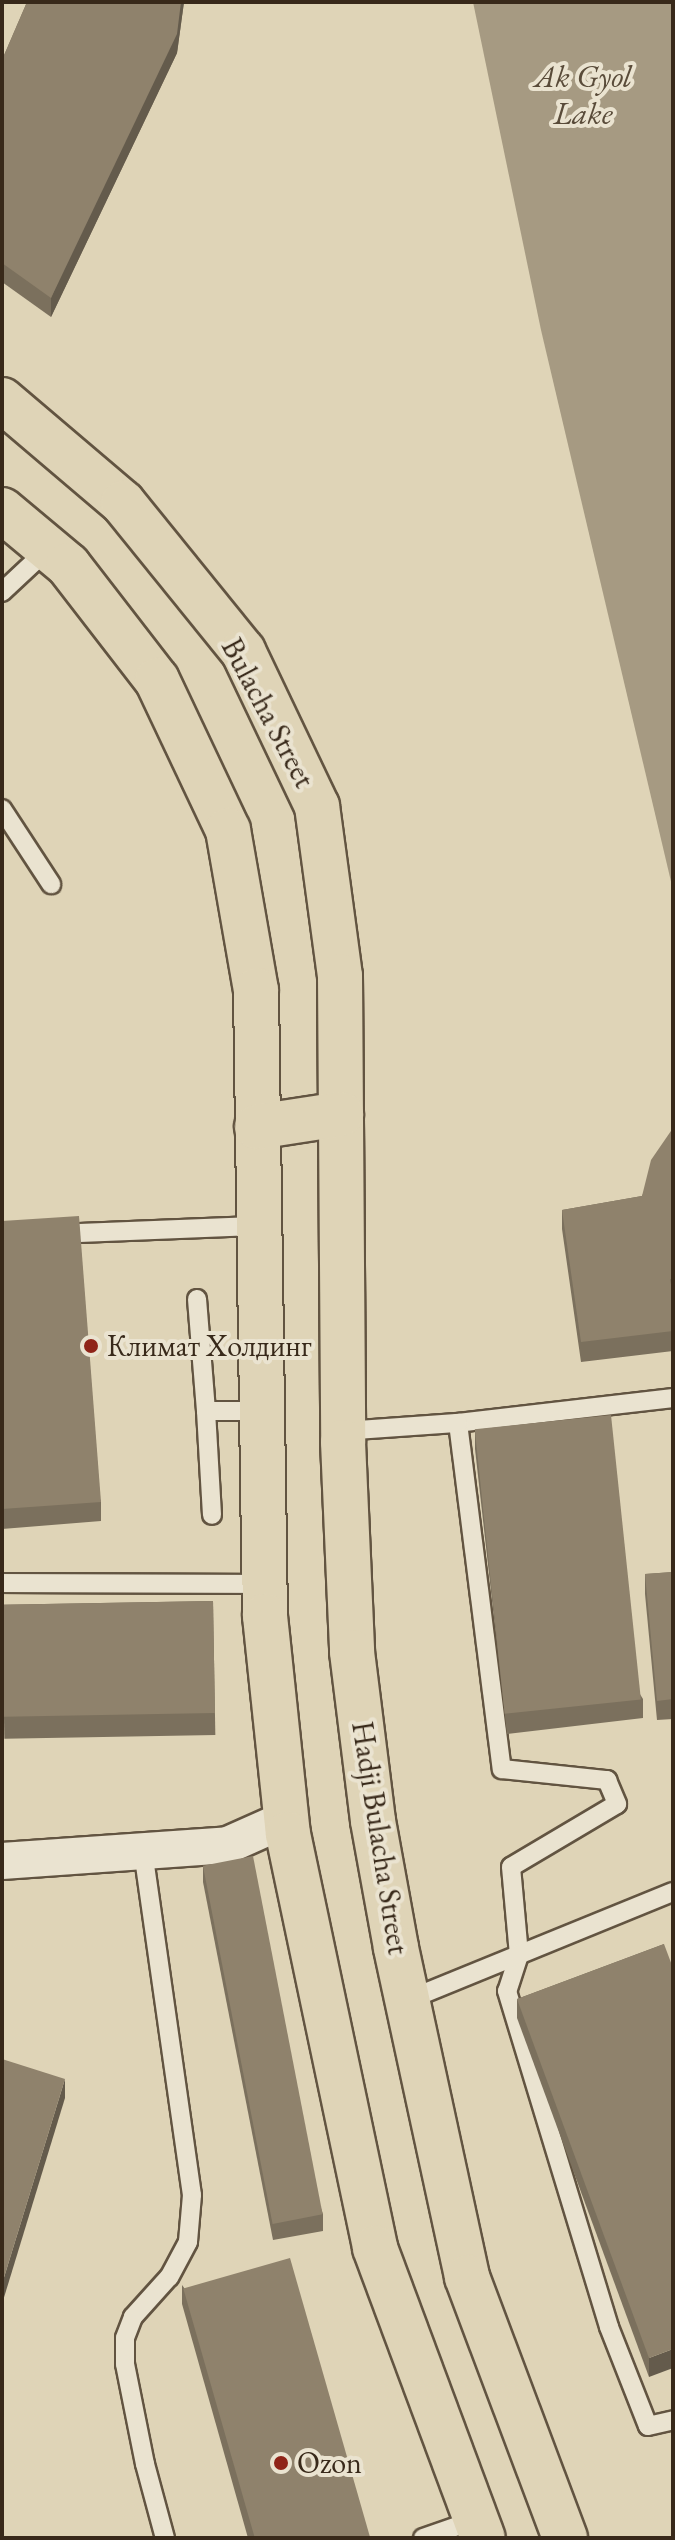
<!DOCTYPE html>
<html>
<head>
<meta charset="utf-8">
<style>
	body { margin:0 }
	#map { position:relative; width:675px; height:2540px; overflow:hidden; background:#dfd4b7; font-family:"EB Garamond",serif }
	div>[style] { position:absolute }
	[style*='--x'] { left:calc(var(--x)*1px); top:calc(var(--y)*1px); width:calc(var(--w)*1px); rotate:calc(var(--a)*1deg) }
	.water>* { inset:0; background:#a69a82 }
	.roads { filter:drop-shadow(2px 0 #625441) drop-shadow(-2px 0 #625441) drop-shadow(0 2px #625441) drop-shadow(0 -2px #625441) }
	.service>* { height:18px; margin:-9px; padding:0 9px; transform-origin:9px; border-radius:9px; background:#eae3d0 }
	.minor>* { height:36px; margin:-18px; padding:0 18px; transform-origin:18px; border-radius:18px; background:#eae3d0 }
	.primary>* { height:44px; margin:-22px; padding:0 22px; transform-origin:22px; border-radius:22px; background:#dfd4b7 }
	.wall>* { inset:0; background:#7b705d; transform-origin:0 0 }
	.shaded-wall>* { inset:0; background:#645b4c }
	.building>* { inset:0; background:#8f826c; transform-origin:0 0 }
	.dots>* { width:22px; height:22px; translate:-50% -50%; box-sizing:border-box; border:4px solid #eae3d0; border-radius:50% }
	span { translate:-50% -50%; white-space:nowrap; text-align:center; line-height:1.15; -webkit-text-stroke:8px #eae3d0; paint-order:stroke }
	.street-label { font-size:30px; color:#38291a }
	.poi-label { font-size:30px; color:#38291a }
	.left { translate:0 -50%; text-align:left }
	.water-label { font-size:32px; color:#594b39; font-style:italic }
	.frame { position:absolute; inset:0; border:4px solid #38291a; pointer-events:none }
</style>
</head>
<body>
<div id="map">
	<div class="water">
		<i style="clip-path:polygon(473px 2px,673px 2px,673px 890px,541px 330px)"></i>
	</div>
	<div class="roads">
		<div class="service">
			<i style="--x:2;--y:592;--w:63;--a:-43.1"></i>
			<i style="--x:2;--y:809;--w:90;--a:56.8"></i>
			<i style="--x:57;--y:1234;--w:201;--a:-2.3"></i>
			<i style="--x:197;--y:1299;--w:112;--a:85.4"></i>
			<i style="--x:206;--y:1411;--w:56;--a:0"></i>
			<i style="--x:673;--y:1398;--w:216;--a:173.4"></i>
			<i style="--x:458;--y:1423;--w:349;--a:82.8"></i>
			<i style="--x:502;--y:1769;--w:106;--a:6"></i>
			<i style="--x:607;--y:1780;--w:26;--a:67"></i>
			<i style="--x:617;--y:1804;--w:123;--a:149.3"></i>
			<i style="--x:511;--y:1867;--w:88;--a:84.8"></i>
			<i style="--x:519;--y:1955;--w:38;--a:108"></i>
			<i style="--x:507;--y:1991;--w:351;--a:73.1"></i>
			<i style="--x:609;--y:2327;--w:106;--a:68.5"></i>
			<i style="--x:648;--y:2426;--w:26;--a:-13"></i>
			<i style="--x:206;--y:1411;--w:104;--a:86.7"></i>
			<i style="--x:343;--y:1431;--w:115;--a:-4"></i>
			<i style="--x:2;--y:1583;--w:263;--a:0.2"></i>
			<i style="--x:143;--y:1851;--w:347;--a:81.9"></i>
			<i style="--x:192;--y:2195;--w:47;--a:94.9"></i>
			<i style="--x:188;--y:2242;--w:40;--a:118"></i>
			<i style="--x:169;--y:2277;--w:54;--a:132"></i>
			<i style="--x:133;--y:2317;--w:22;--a:111"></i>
			<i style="--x:125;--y:2338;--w:26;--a:90"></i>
			<i style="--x:125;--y:2364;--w:102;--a:78.7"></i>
			<i style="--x:145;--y:2464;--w:77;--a:74.9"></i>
			<i style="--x:408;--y:2000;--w:286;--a:-22.2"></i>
			<i style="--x:423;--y:2538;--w:55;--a:-19.1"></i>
		</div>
		<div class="minor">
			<i style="--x:2;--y:1861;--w:227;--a:-4"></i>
			<i style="--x:228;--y:1845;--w:64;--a:-24.1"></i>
		</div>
		<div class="primary">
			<i style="--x:2;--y:400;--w:159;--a:40.4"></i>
			<i style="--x:123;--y:503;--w:191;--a:51"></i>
			<i style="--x:243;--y:651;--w:172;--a:64.5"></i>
			<i style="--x:317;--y:806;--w:172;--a:82.3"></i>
			<i style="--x:340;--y:976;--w:466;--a:89.6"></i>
			<i style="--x:343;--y:1442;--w:210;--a:87.5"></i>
			<i style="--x:352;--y:1652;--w:170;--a:82.9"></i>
			<i style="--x:373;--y:1821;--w:129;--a:79.7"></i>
			<i style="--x:396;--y:1948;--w:337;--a:77.8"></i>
			<i style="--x:467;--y:2277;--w:279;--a:69.4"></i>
			<i style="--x:2;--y:510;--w:86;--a:39.8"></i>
			<i style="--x:68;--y:565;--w:145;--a:52.3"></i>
			<i style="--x:157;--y:680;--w:166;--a:64.7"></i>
			<i style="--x:228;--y:830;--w:162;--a:80.1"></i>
			<i style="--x:256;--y:990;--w:626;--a:89.18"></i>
			<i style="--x:265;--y:1616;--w:219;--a:84"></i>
			<i style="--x:288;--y:1834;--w:423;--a:78.1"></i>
			<i style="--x:375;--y:2248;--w:309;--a:69.6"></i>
			<i style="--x:257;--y:1127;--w:85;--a:-8.8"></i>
		</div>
	</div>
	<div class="wall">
		<i style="clip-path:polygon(27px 2px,184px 2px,177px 53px,51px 317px,2px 282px,2px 60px)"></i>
		<i style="clip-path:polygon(673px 1128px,673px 1351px,581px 1362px,562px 1229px,562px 1210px,642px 1196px)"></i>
		<i style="clip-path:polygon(2px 1221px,101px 1502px,101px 1521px,2px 1529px)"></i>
		<i style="clip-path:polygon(475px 1430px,643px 1699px,643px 1718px,507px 1734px,475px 1449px)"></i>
		<i style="clip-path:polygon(673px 1572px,673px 1719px,657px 1720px,645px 1594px,645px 1574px)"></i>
		<i style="left:213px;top:1601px;width:134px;height:211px;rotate:89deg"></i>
		<i style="clip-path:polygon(203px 1865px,323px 2214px,323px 2231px,273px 2240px,203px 1882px)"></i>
		<i style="clip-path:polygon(664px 1944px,649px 2377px,517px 2018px,517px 1999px)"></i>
		<i style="clip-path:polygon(182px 2285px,369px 2538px,248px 2538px,182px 2304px)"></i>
	</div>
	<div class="shaded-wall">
		<i style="clip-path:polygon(181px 2px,184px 2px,177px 53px,51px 317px,51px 298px)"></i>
		<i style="clip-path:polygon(4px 966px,4px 985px,2px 987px,2px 968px)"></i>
		<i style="clip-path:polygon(65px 2079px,65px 2098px,2px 2304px,2px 2284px)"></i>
		<i style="clip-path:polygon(673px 2349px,673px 2368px,649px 2377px,649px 2358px)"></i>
	</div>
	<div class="building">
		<i style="clip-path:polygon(27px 2px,181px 2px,177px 34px,51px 298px,2px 263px,2px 60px)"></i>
		<i style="clip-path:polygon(673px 1128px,673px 1280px,670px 1279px,673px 1296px,673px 1331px,581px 1342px,562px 1210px,642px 1196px,651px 1160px)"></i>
		<i style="clip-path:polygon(79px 1216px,101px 1502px,2px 1509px,2px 1221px)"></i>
		<i style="left:611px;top:1415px;width:286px;height:137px;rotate:84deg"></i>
		<i style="clip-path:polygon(673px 1572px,673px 1699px,657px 1701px,645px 1574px)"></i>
		<i style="left:213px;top:1601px;width:112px;height:211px;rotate:89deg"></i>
		<i style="left:253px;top:1856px;width:365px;height:51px;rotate:79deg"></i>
		<i style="clip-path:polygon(664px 1944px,673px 1968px,673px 2349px,649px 2358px,517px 1999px)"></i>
		<i style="clip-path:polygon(2px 2059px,65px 2079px,2px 2284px)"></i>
		<i style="left:290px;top:2258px;width:291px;height:111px;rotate:74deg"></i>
	</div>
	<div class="dots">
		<i style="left:91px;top:1346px;background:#8f2418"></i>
		<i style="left:281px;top:2463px;background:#8f2418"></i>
	</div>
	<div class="street-label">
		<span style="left:268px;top:713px;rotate:62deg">Bulacha Street</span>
		<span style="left:380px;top:1838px;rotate:81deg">Hadji Bulacha Street</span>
	</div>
	<div class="poi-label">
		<span class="left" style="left:107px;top:1346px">Климат Холдинг</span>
		<span class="left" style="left:297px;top:2463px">Ozon</span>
	</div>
	<div class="water-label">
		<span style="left:583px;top:95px">Ak Gyol<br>Lake</span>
	</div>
	<div class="frame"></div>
</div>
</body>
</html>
